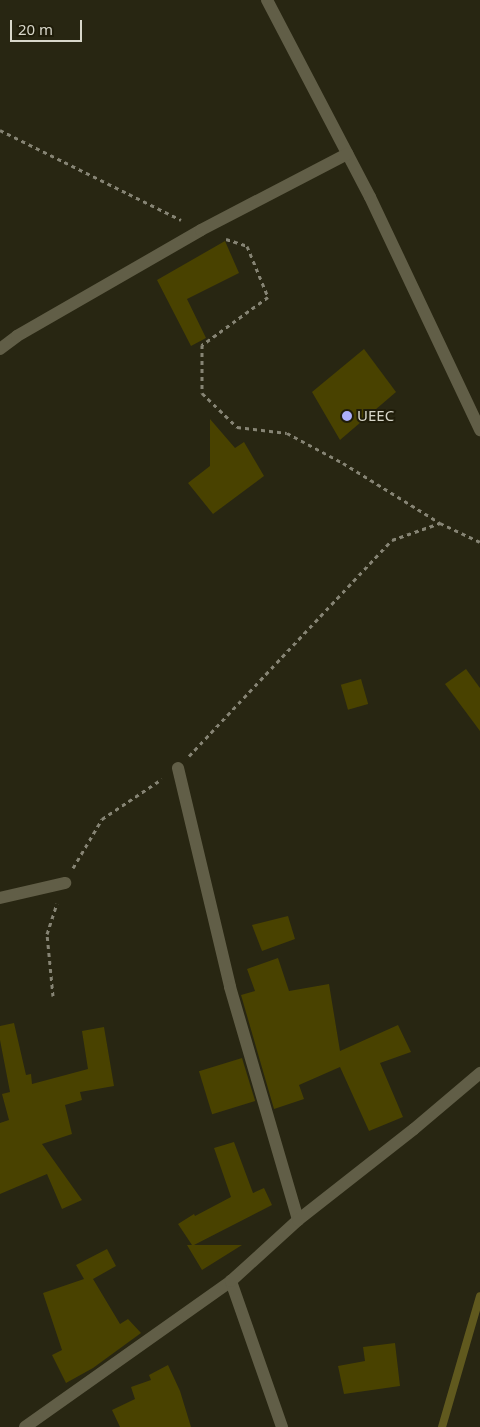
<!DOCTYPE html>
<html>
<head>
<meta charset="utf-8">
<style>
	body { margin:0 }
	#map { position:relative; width:480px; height:1427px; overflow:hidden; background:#282612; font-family:"Noto Sans",sans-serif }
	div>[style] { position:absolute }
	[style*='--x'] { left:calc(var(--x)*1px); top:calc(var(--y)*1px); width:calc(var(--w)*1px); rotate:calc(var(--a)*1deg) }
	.stream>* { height:8px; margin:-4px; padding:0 4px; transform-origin:4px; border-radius:4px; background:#60591e }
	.building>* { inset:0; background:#494200; transform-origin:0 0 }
	.path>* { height:3px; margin-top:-1.5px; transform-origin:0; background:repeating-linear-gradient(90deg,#868474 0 4px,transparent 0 8px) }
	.street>* { height:12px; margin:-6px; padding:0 6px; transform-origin:6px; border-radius:6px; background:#615e47 }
	.dots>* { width:14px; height:14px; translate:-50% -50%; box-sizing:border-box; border:2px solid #1f1c09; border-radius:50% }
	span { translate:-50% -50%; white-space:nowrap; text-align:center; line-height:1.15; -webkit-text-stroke:4px #1f1c09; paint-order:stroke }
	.poi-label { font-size:15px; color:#d8d7ca }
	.left { translate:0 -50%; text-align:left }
	.scale { position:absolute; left:10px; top:20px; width:72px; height:22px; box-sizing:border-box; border:2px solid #d8d7ca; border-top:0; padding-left:6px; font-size:15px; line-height:18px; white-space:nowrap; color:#d8d7ca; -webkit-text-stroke:4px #1f1c09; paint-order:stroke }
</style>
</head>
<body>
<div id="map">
	<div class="stream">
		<i style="--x:442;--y:1427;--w:136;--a:-73.8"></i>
	</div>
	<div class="building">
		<i style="clip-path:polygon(225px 241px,239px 273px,187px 299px,206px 338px,191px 346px,157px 280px)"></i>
		<i style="clip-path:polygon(364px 349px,396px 392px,340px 440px,312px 392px)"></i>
		<i style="clip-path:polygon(210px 419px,235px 448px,244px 442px,264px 476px,213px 514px,188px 483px,210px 466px)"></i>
		<i style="clip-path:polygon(466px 669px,480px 688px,480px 731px,445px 684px)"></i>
		<i style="left:361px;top:679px;width:26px;height:21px;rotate:74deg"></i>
		<i style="clip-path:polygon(288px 916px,295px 939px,262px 951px,252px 925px)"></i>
		<i style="clip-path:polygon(278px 958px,289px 991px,329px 984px,340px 1051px,398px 1025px,411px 1052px,380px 1063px,403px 1117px,369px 1131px,340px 1067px,299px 1085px,304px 1099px,274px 1109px,241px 995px,255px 991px,247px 969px)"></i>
		<i style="clip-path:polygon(14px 1023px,26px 1075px,31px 1074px,32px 1084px,88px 1069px,82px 1031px,104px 1027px,114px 1086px,80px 1092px,82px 1100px,65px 1105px,72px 1134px,42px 1144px,82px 1200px,62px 1209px,47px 1174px,0 1194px,0 1123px,9px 1120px,2px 1094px,10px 1092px,0 1040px,0 1026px)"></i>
		<i style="left:242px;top:1058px;width:45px;height:45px;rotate:73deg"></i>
		<i style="clip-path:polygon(234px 1142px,253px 1193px,264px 1188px,272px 1205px,194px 1245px,242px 1245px,202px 1270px,187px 1245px,192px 1245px,178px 1224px,194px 1214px,195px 1216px,231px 1197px,214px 1148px)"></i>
		<i style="clip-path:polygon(107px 1249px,116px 1266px,93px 1279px,120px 1324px,128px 1319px,141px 1333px,93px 1368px,66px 1383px,52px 1355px,62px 1350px,43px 1293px,84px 1279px,76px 1265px)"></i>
		<i style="clip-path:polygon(395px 1343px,400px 1386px,344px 1394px,338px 1366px,365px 1361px,363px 1347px)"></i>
		<i style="clip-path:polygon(168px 1365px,180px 1391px,191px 1427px,120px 1427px,112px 1410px,135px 1399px,131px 1387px,151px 1380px,149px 1375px)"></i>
	</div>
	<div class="path">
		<i style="--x:0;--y:130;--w:202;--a:26.4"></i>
		<i style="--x:226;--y:239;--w:22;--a:18"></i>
		<i style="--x:247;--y:246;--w:55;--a:67.6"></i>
		<i style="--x:268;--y:297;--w:82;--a:144"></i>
		<i style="--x:202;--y:345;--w:48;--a:90"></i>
		<i style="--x:202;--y:393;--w:49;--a:44.2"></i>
		<i style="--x:237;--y:427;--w:50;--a:6.8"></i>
		<i style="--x:287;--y:433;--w:64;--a:28.2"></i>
		<i style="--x:343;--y:463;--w:114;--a:31.7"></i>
		<i style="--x:189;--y:756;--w:296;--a:-46.8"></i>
		<i style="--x:392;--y:540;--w:51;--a:-19.5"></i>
		<i style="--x:440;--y:523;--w:44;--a:25.4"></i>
		<i style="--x:73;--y:868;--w:57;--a:-59.4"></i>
		<i style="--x:102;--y:819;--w:72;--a:-33.7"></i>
		<i style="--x:53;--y:996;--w:62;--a:-95.5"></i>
		<i style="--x:47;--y:934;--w:32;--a:-72"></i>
	</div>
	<div class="street">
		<i style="--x:267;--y:0;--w:222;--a:62.4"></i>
		<i style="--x:370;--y:197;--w:258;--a:64.7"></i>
		<i style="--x:0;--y:349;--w:21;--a:-37"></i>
		<i style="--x:17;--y:336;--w:212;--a:-29.9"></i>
		<i style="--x:201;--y:230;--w:165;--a:-27.5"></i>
		<i style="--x:178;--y:768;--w:225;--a:76.6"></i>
		<i style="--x:230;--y:987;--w:243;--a:73.7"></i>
		<i style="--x:0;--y:898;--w:67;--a:-13"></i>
		<i style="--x:25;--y:1427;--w:252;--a:-35.3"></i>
		<i style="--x:282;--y:1427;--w:155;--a:-109.3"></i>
		<i style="--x:231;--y:1281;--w:91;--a:-42.3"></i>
		<i style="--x:298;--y:1220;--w:147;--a:-38.1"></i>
		<i style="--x:414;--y:1129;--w:87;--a:-40.3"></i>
	</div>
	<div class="dots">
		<i style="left:347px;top:416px;background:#acaffb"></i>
	</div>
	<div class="poi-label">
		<span class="left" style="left:357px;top:416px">UEEC</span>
	</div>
	<div class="scale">20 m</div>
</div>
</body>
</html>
